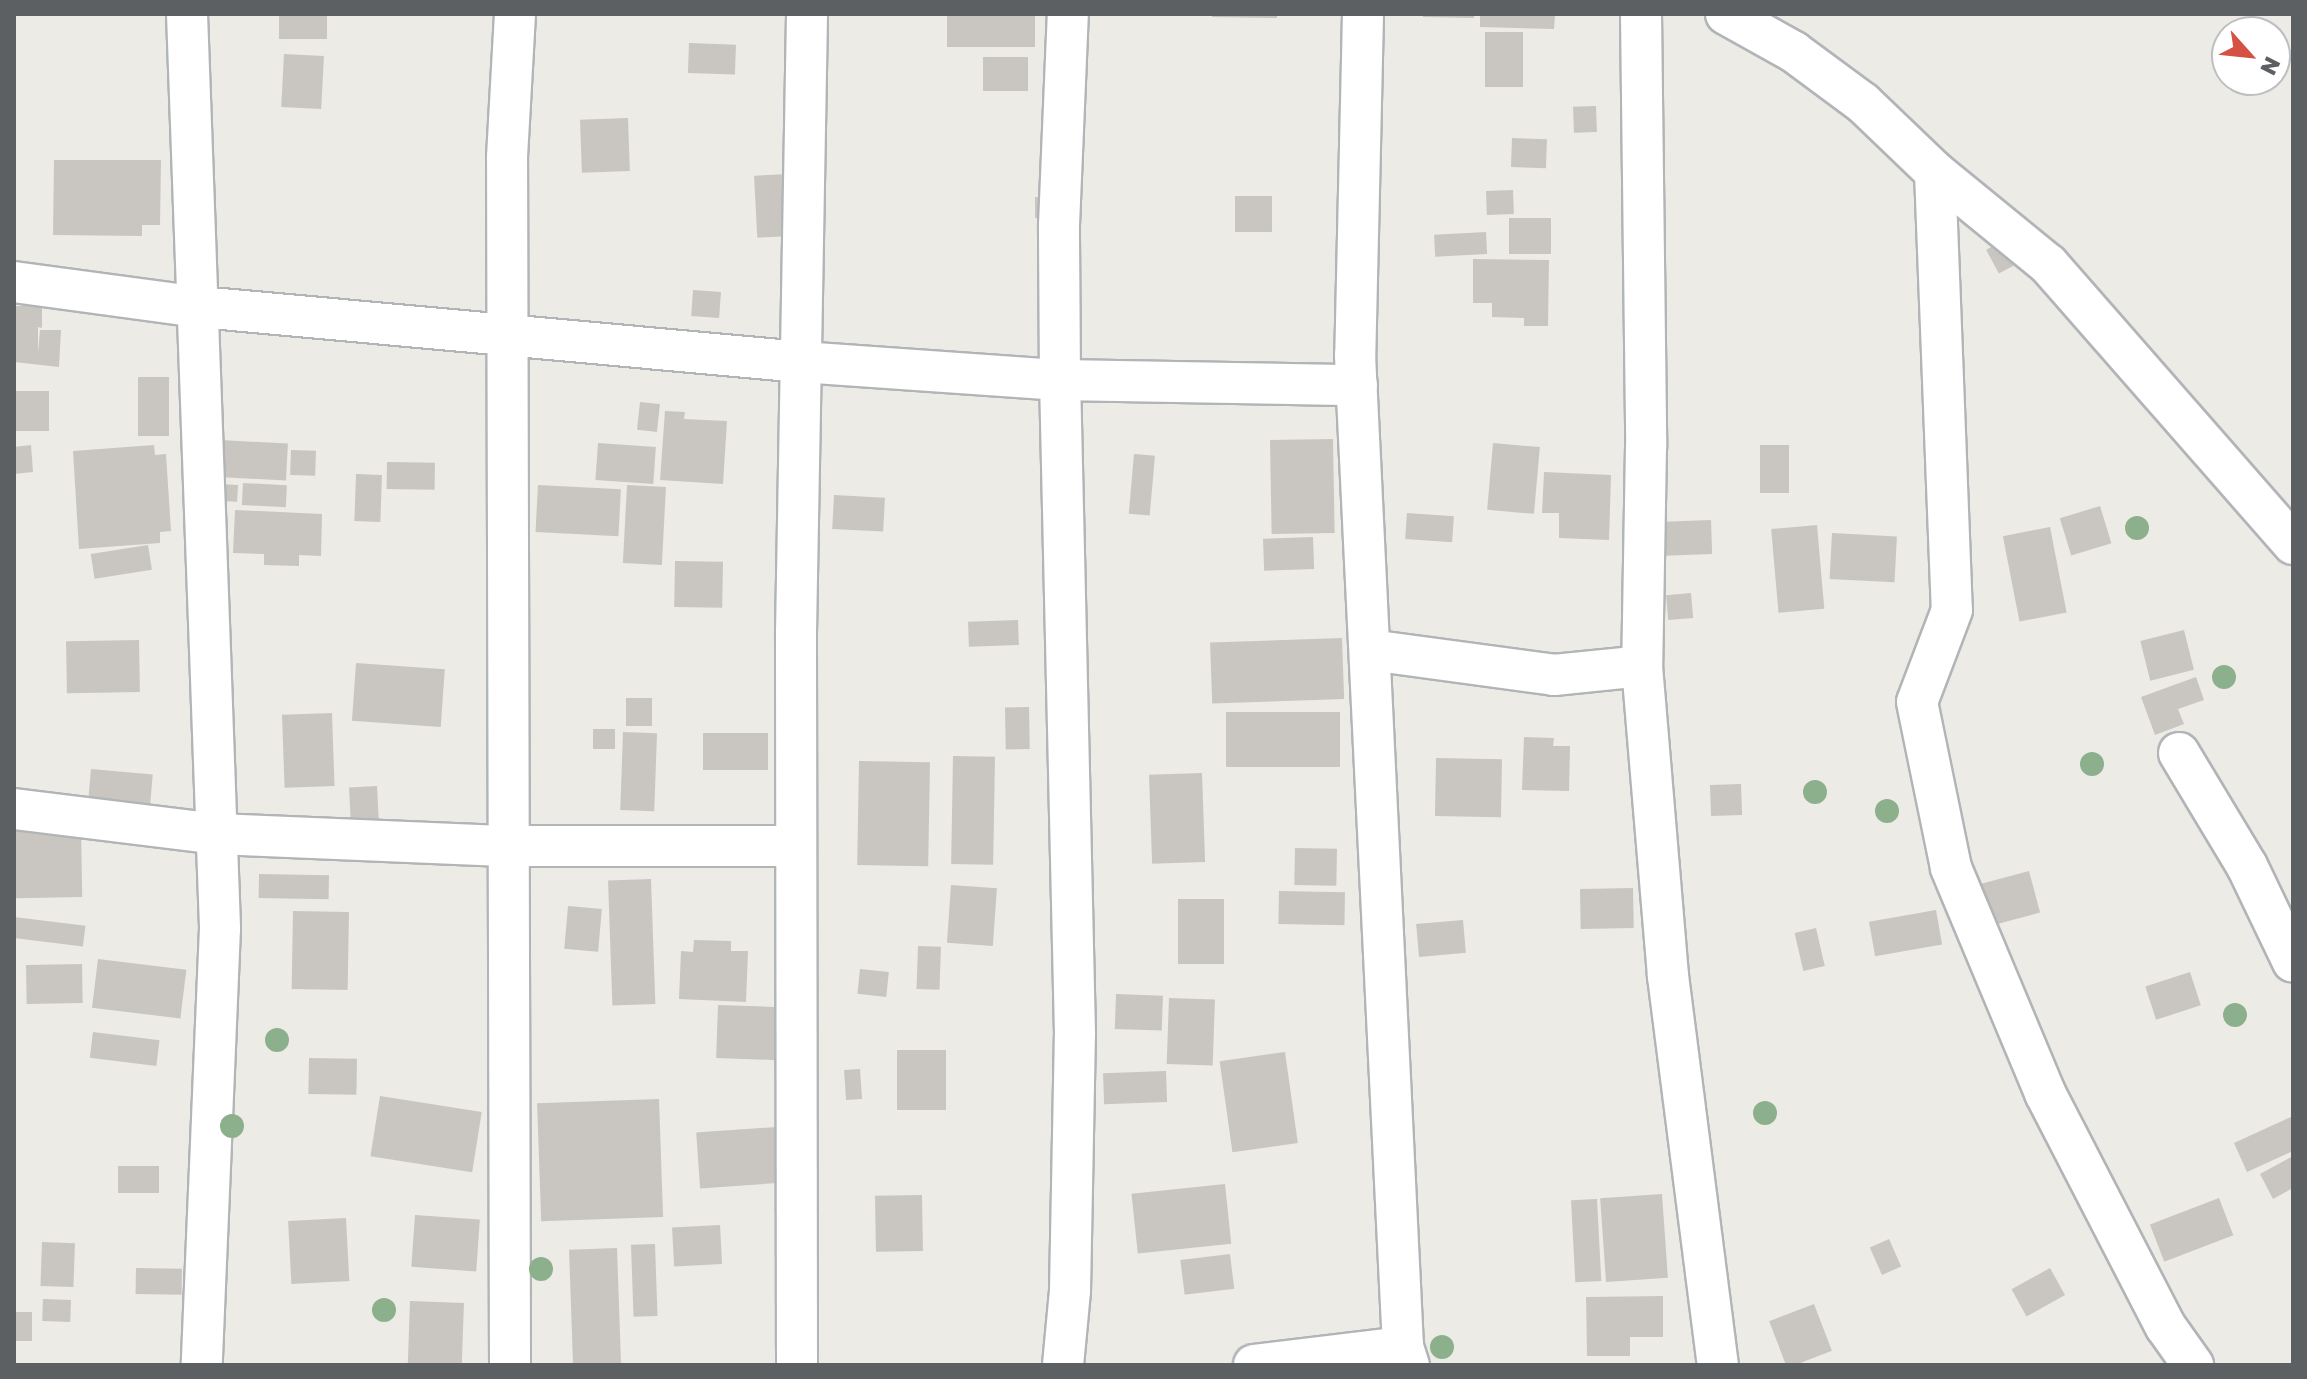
<!DOCTYPE html>
<html>
<head>
<meta charset="utf-8">
<style>
	body { margin:0 }
	#map { position:relative; width:2307px; height:1379px; overflow:hidden; background:#edebe5; font-family:"Golos Text",sans-serif }
	div>[style] { position:absolute }
	[style*='--x'] { left:calc(var(--x)*1px); top:calc(var(--y)*1px); width:calc(var(--w)*1px); rotate:calc(var(--a)*1deg) }
	.building>* { inset:0; background:#c9c6c1; transform-origin:0 0 }
	.roads { filter:drop-shadow(2px 0 #b2b5b8) drop-shadow(-2px 0 #b2b5b8) drop-shadow(0 2px #b2b5b8) drop-shadow(0 -2px #b2b5b8) }
	.minor>* { height:40px; margin:-20px; padding:0 20px; transform-origin:20px; border-radius:20px; background:#fff }
	.trees>* { width:24px; height:24px; margin:-12px; border-radius:50%; background:#8db08c }
	span { translate:-50% -50%; white-space:nowrap; text-align:center; line-height:1.15; -webkit-text-stroke:7px #fff; paint-order:stroke }
	.frame { position:absolute; inset:0; border:16px solid #5d6063; pointer-events:none }
	.north { position:absolute; left:2211px; top:16px; width:80px; height:80px; box-sizing:border-box; background:#fff; border:2px solid #bebfc1; border-radius:50%; rotate:117deg; font-size:22px; font-weight:700; line-height:32px; text-align:center; color:#5d6063 }
	.north::after { content:''; display:block; margin:auto; width:28px; height:36px; background:#d45144; clip-path:polygon(50% 0,100% 100%,50% 72%,0 100%) }
</style>
</head>
<body>
<div id="map">
	<div class="building">
		<i style="left:279px;top:14px;width:48px;height:25px"></i>
		<i style="left:947px;top:14px;width:88px;height:33px"></i>
		<i style="clip-path:polygon(1212px 14px,1277px 14px,1277px 18px,1212px 17px)"></i>
		<i style="clip-path:polygon(1423px 14px,1474px 14px,1474px 18px,1423px 17px)"></i>
		<i style="clip-path:polygon(1480px 14px,1555px 14px,1554px 29px,1480px 27px)"></i>
		<i style="left:1485px;top:32px;width:38px;height:55px"></i>
		<i style="left:689px;top:43px;width:47px;height:30px;rotate:2deg"></i>
		<i style="left:284px;top:54px;width:40px;height:53px;rotate:3deg"></i>
		<i style="left:983px;top:57px;width:45px;height:34px"></i>
		<i style="left:1596px;top:106px;width:26px;height:23px;rotate:88deg"></i>
		<i style="left:628px;top:118px;width:53px;height:48px;rotate:88deg"></i>
		<i style="left:1512px;top:138px;width:35px;height:29px;rotate:2deg"></i>
		<i style="clip-path:polygon(54px 160px,161px 160px,160px 225px,142px 225px,142px 236px,53px 235px)"></i>
		<i style="left:788px;top:174px;width:62px;height:34px;rotate:87deg"></i>
		<i style="left:1513px;top:190px;width:24px;height:27px;rotate:88deg"></i>
		<i style="left:1272px;top:196px;width:36px;height:37px;rotate:90deg"></i>
		<i style="left:1035px;top:197px;width:21px;height:21px"></i>
		<i style="left:1551px;top:218px;width:36px;height:42px;rotate:90deg"></i>
		<i style="left:1486px;top:232px;width:22px;height:52px;rotate:87deg"></i>
		<i style="left:2010px;top:237px;width:27px;height:27px;rotate:62deg"></i>
		<i style="clip-path:polygon(1473px 259px,1549px 260px,1548px 326px,1524px 326px,1524px 318px,1492px 317px,1492px 303px,1473px 303px)"></i>
		<i style="left:693px;top:290px;width:28px;height:26px;rotate:4deg"></i>
		<i style="clip-path:polygon(14px 306px,42px 306px,42px 328px,38px 327px,38px 353px,40px 330px,61px 330px,59px 367px,14px 362px)"></i>
		<i style="left:138px;top:377px;width:31px;height:59px"></i>
		<i style="left:14px;top:391px;width:35px;height:40px"></i>
		<i style="left:640px;top:402px;width:20px;height:28px;rotate:6deg"></i>
		<i style="clip-path:polygon(665px 411px,685px 412px,684px 419px,727px 421px,723px 484px,660px 480px)"></i>
		<i style="left:1333px;top:439px;width:94px;height:63px;rotate:89deg"></i>
		<i style="left:220px;top:440px;width:68px;height:37px;rotate:3deg"></i>
		<i style="left:598px;top:443px;width:58px;height:37px;rotate:4deg"></i>
		<i style="left:1493px;top:443px;width:47px;height:67px;rotate:5deg"></i>
		<i style="clip-path:polygon(31px 445px,33px 472px,14px 474px,14px 447px)"></i>
		<i style="clip-path:polygon(154px 445px,155px 455px,166px 454px,171px 531px,160px 532px,160px 543px,79px 549px,73px 451px)"></i>
		<i style="left:1760px;top:445px;width:29px;height:48px"></i>
		<i style="left:291px;top:450px;width:25px;height:25px;rotate:2deg"></i>
		<i style="left:1134px;top:454px;width:21px;height:60px;rotate:5deg"></i>
		<i style="left:387px;top:462px;width:48px;height:27px;rotate:1deg"></i>
		<i style="clip-path:polygon(1544px 472px,1611px 475px,1609px 540px,1559px 538px,1559px 513px,1542px 513px)"></i>
		<i style="left:356px;top:474px;width:26px;height:47px;rotate:2deg"></i>
		<i style="left:243px;top:483px;width:44px;height:22px;rotate:3deg"></i>
		<i style="left:221px;top:484px;width:17px;height:17px;rotate:3deg"></i>
		<i style="left:538px;top:485px;width:83px;height:47px;rotate:3deg"></i>
		<i style="left:627px;top:485px;width:39px;height:78px;rotate:3deg"></i>
		<i style="left:834px;top:495px;width:51px;height:34px;rotate:3deg"></i>
		<i style="left:2100px;top:506px;width:39px;height:42px;rotate:73deg"></i>
		<i style="clip-path:polygon(235px 510px,322px 514px,321px 556px,299px 555px,299px 566px,264px 565px,264px 554px,233px 553px)"></i>
		<i style="left:1407px;top:513px;width:47px;height:26px;rotate:4deg"></i>
		<i style="left:1711px;top:520px;width:34px;height:48px;rotate:88deg"></i>
		<i style="left:1817px;top:525px;width:84px;height:46px;rotate:85deg"></i>
		<i style="left:2050px;top:527px;width:87px;height:48px;rotate:79deg"></i>
		<i style="left:1832px;top:533px;width:65px;height:46px;rotate:3deg"></i>
		<i style="left:1313px;top:537px;width:32px;height:50px;rotate:88deg"></i>
		<i style="left:148px;top:545px;width:25px;height:58px;rotate:81deg"></i>
		<i style="left:675px;top:561px;width:48px;height:46px;rotate:1deg"></i>
		<i style="left:1691px;top:593px;width:25px;height:25px;rotate:85deg"></i>
		<i style="left:1018px;top:620px;width:25px;height:50px;rotate:88deg"></i>
		<i style="left:2184px;top:630px;width:41px;height:45px;rotate:76deg"></i>
		<i style="left:1342px;top:638px;width:61px;height:132px;rotate:88deg"></i>
		<i style="left:139px;top:640px;width:52px;height:73px;rotate:89deg"></i>
		<i style="left:356px;top:663px;width:89px;height:58px;rotate:4deg"></i>
		<i style="clip-path:polygon(2196px 677px,2204px 700px,2178px 709px,2184px 724px,2155px 735px,2141px 697px)"></i>
		<i style="left:626px;top:698px;width:26px;height:28px"></i>
		<i style="left:1029px;top:707px;width:42px;height:24px;rotate:89deg"></i>
		<i style="left:1226px;top:712px;width:114px;height:55px"></i>
		<i style="left:332px;top:713px;width:73px;height:50px;rotate:88deg"></i>
		<i style="left:615px;top:729px;width:20px;height:22px;rotate:90deg"></i>
		<i style="left:623px;top:732px;width:34px;height:78px;rotate:2deg"></i>
		<i style="left:703px;top:733px;width:65px;height:37px"></i>
		<i style="clip-path:polygon(1524px 737px,1554px 738px,1553px 746px,1570px 746px,1569px 791px,1522px 790px)"></i>
		<i style="left:953px;top:756px;width:42px;height:108px;rotate:1deg"></i>
		<i style="left:1436px;top:758px;width:66px;height:58px;rotate:1deg"></i>
		<i style="left:859px;top:761px;width:71px;height:104px;rotate:1deg"></i>
		<i style="left:91px;top:769px;width:62px;height:35px;rotate:5deg"></i>
		<i style="left:1202px;top:773px;width:89px;height:53px;rotate:88deg"></i>
		<i style="left:1741px;top:784px;width:31px;height:31px;rotate:88deg"></i>
		<i style="left:377px;top:786px;width:45px;height:28px;rotate:87deg"></i>
		<i style="left:81px;top:828px;width:69px;height:67px;rotate:89deg"></i>
		<i style="left:1295px;top:848px;width:42px;height:37px;rotate:1deg"></i>
		<i style="left:2029px;top:871px;width:43px;height:57px;rotate:75deg"></i>
		<i style="left:259px;top:874px;width:70px;height:24px;rotate:1deg"></i>
		<i style="left:651px;top:879px;width:125px;height:43px;rotate:88deg"></i>
		<i style="left:951px;top:885px;width:46px;height:58px;rotate:4deg"></i>
		<i style="left:1633px;top:888px;width:40px;height:53px;rotate:89deg"></i>
		<i style="left:1279px;top:891px;width:66px;height:33px;rotate:1deg"></i>
		<i style="left:1178px;top:899px;width:46px;height:65px"></i>
		<i style="left:568px;top:906px;width:34px;height:43px;rotate:5deg"></i>
		<i style="left:1936px;top:910px;width:35px;height:68px;rotate:80deg"></i>
		<i style="left:293px;top:911px;width:56px;height:78px;rotate:1deg"></i>
		<i style="left:14px;top:917px;width:72px;height:21px;rotate:7deg"></i>
		<i style="left:1463px;top:920px;width:33px;height:47px;rotate:85deg"></i>
		<i style="left:1816px;top:928px;width:39px;height:22px;rotate:77deg"></i>
		<i style="clip-path:polygon(694px 940px,731px 941px,731px 951px,748px 951px,746px 1002px,679px 999px,681px 951px,693px 952px)"></i>
		<i style="left:918px;top:946px;width:23px;height:43px;rotate:2deg"></i>
		<i style="left:98px;top:959px;width:89px;height:49px;rotate:7deg"></i>
		<i style="left:82px;top:964px;width:39px;height:56px;rotate:89deg"></i>
		<i style="left:860px;top:969px;width:29px;height:25px;rotate:6deg"></i>
		<i style="left:2190px;top:972px;width:35px;height:47px;rotate:72deg"></i>
		<i style="left:1116px;top:994px;width:47px;height:35px;rotate:2deg"></i>
		<i style="left:1169px;top:998px;width:46px;height:66px;rotate:2deg"></i>
		<i style="left:718px;top:1005px;width:62px;height:53px;rotate:2deg"></i>
		<i style="left:93px;top:1032px;width:67px;height:26px;rotate:7deg"></i>
		<i style="left:946px;top:1050px;width:60px;height:49px;rotate:90deg"></i>
		<i style="left:1285px;top:1052px;width:92px;height:66px;rotate:82deg"></i>
		<i style="left:309px;top:1058px;width:48px;height:36px;rotate:1deg"></i>
		<i style="left:860px;top:1069px;width:30px;height:16px;rotate:86deg"></i>
		<i style="left:1166px;top:1071px;width:31px;height:63px;rotate:88deg"></i>
		<i style="left:380px;top:1096px;width:103px;height:61px;rotate:9deg"></i>
		<i style="left:659px;top:1099px;width:118px;height:122px;rotate:88deg"></i>
		<i style="clip-path:polygon(2293px 1116px,2293px 1151px,2247px 1172px,2234px 1143px)"></i>
		<i style="left:776px;top:1127px;width:56px;height:80px;rotate:86deg"></i>
		<i style="clip-path:polygon(2293px 1156px,2293px 1188px,2273px 1199px,2260px 1174px)"></i>
		<i style="left:118px;top:1166px;width:41px;height:27px"></i>
		<i style="left:1225px;top:1184px;width:60px;height:94px;rotate:84deg"></i>
		<i style="left:1662px;top:1194px;width:84px;height:62px;rotate:86deg"></i>
		<i style="left:922px;top:1195px;width:56px;height:47px;rotate:89deg"></i>
		<i style="left:2219px;top:1198px;width:40px;height:74px;rotate:69deg"></i>
		<i style="left:1597px;top:1199px;width:82px;height:26px;rotate:87deg"></i>
		<i style="left:415px;top:1215px;width:65px;height:52px;rotate:4deg"></i>
		<i style="left:346px;top:1218px;width:63px;height:58px;rotate:87deg"></i>
		<i style="left:720px;top:1225px;width:39px;height:48px;rotate:87deg"></i>
		<i style="left:1889px;top:1239px;width:30px;height:21px;rotate:66deg"></i>
		<i style="left:42px;top:1242px;width:33px;height:44px;rotate:2deg"></i>
		<i style="left:655px;top:1244px;width:72px;height:24px;rotate:88deg"></i>
		<i style="left:617px;top:1248px;width:117px;height:48px;rotate:88deg"></i>
		<i style="left:1230px;top:1254px;width:35px;height:50px;rotate:83deg"></i>
		<i style="left:136px;top:1268px;width:46px;height:26px;rotate:1deg"></i>
		<i style="left:2050px;top:1268px;width:31px;height:44px;rotate:61deg"></i>
		<i style="clip-path:polygon(1663px 1296px,1663px 1337px,1630px 1337px,1630px 1356px,1587px 1356px,1586px 1297px)"></i>
		<i style="left:43px;top:1299px;width:28px;height:22px;rotate:2deg"></i>
		<i style="left:410px;top:1301px;width:54px;height:64px;rotate:2deg"></i>
		<i style="left:1814px;top:1304px;width:50px;height:48px;rotate:69deg"></i>
		<i style="left:14px;top:1312px;width:18px;height:29px"></i>
	</div>
	<div class="roads">
		<div class="minor">
			<i style="--x:187;--y:14;--w:915;--a:87.93"></i>
			<i style="--x:220;--y:928;--w:437;--a:92.4"></i>
			<i style="--x:1363;--y:14;--w:341;--a:91.3"></i>
			<i style="--x:1355;--y:355;--w:993;--a:87.23"></i>
			<i style="--x:1403;--y:1347;--w:19;--a:72"></i>
			<i style="--x:1641;--y:14;--w:433;--a:89.3"></i>
			<i style="--x:1646;--y:447;--w:219;--a:91"></i>
			<i style="--x:1642;--y:666;--w:311;--a:85.2"></i>
			<i style="--x:1668;--y:976;--w:392;--a:82.7"></i>
			<i style="--x:1726;--y:14;--w:78;--a:29.2"></i>
			<i style="--x:1794;--y:52;--w:86;--a:36.5"></i>
			<i style="--x:1863;--y:103;--w:100;--a:43.8"></i>
			<i style="--x:1935;--y:172;--w:146;--a:39.2"></i>
			<i style="--x:2048;--y:264;--w:372;--a:48.8"></i>
			<i style="--x:1935;--y:172;--w:438;--a:87.8"></i>
			<i style="--x:1952;--y:610;--w:98;--a:110.8"></i>
			<i style="--x:1917;--y:702;--w:169;--a:78.4"></i>
			<i style="--x:1951;--y:868;--w:244;--a:67.3"></i>
			<i style="--x:2045;--y:1093;--w:263;--a:62.7"></i>
			<i style="--x:2166;--y:1327;--w:47;--a:54.6"></i>
			<i style="--x:14;--y:282;--w:188;--a:7.7"></i>
			<i style="--x:200;--y:307;--w:604;--a:5.23"></i>
			<i style="--x:801;--y:362;--w:260;--a:4"></i>
			<i style="--x:1060;--y:380;--w:297;--a:1"></i>
			<i style="--x:1370;--y:650;--w:186;--a:7.7"></i>
			<i style="--x:1554;--y:675;--w:88;--a:-5.8"></i>
			<i style="--x:2179;--y:753;--w:132;--a:59"></i>
			<i style="--x:2247;--y:866;--w:106;--a:64.4"></i>
			<i style="--x:14;--y:809;--w:205;--a:7"></i>
			<i style="--x:217;--y:834;--w:292;--a:2.4"></i>
			<i style="--x:509;--y:846;--w:286;--a:0"></i>
			<i style="--x:510;--y:1365;--w:1208;--a:-90.14"></i>
			<i style="--x:507;--y:157;--w:143;--a:-86.8"></i>
			<i style="--x:797;--y:1365;--w:732;--a:-90.08"></i>
			<i style="--x:796;--y:633;--w:619;--a:-88.98"></i>
			<i style="--x:1063;--y:1365;--w:74;--a:-84.6"></i>
			<i style="--x:1070;--y:1291;--w:257;--a:-88.9"></i>
			<i style="--x:1075;--y:1034;--w:654;--a:-91.31"></i>
			<i style="--x:1060;--y:380;--w:155;--a:-90.4"></i>
			<i style="--x:1059;--y:225;--w:211;--a:-87.6"></i>
			<i style="--x:1254;--y:1365;--w:150;--a:-6.9"></i>
		</div>
	</div>
	<div class="trees">
		<i style="left:2137px;top:528px"></i>
		<i style="left:2224px;top:677px"></i>
		<i style="left:2092px;top:764px"></i>
		<i style="left:1815px;top:792px"></i>
		<i style="left:1887px;top:811px"></i>
		<i style="left:2235px;top:1015px"></i>
		<i style="left:277px;top:1040px"></i>
		<i style="left:1765px;top:1113px"></i>
		<i style="left:232px;top:1126px"></i>
		<i style="left:541px;top:1269px"></i>
		<i style="left:384px;top:1310px"></i>
		<i style="left:1442px;top:1347px"></i>
	</div>
	<div class="frame"></div>
	<div class="north">N</div>
</div>
</body>
</html>
